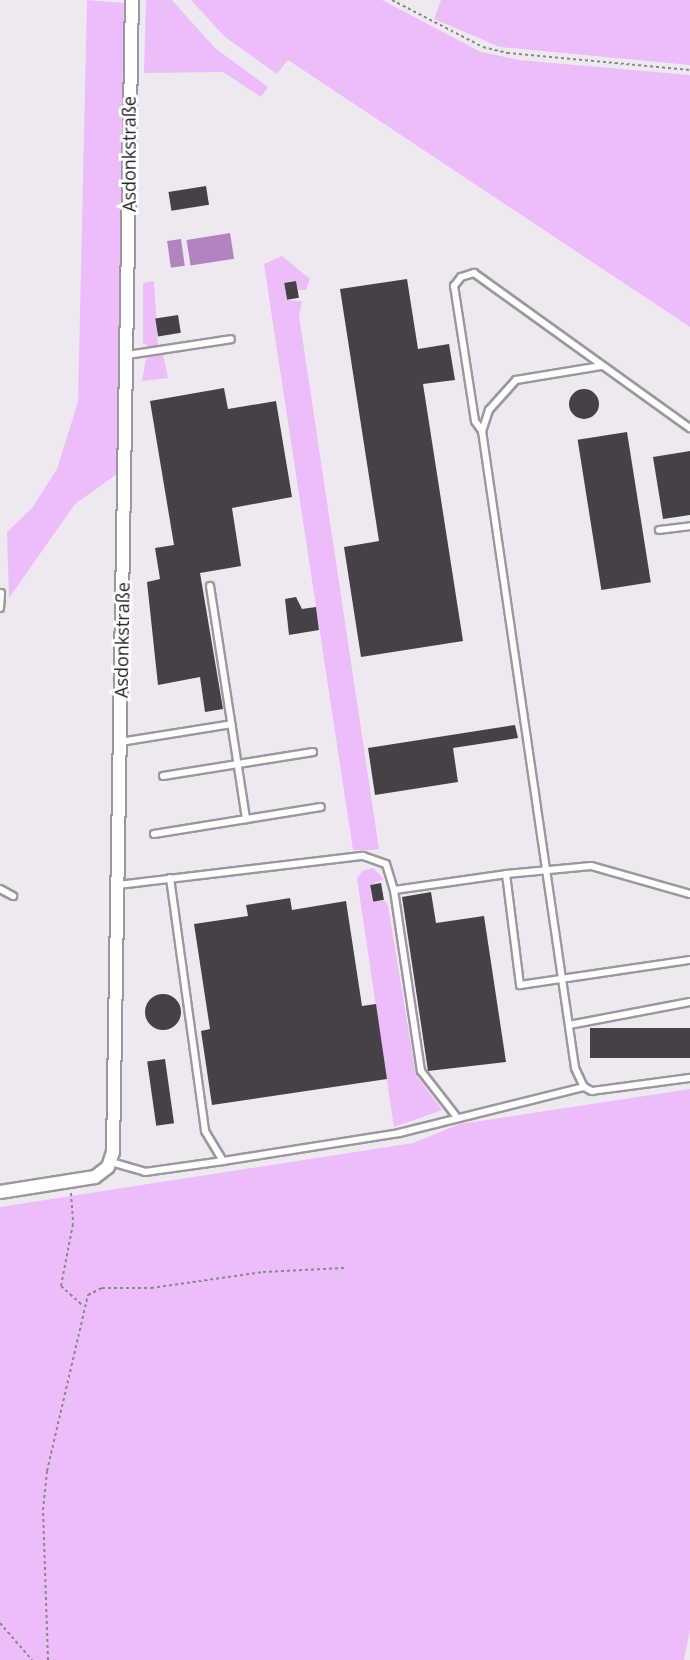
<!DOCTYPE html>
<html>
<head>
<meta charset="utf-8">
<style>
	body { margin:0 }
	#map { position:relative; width:690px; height:1660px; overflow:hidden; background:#eee9f0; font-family:"Open Sans",sans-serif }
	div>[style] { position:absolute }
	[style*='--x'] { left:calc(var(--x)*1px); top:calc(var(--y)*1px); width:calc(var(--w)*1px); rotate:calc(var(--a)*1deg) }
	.green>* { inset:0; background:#ecbdfa }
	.water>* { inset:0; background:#b282c1; transform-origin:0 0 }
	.building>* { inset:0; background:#454147; transform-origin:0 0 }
	.round { border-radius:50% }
	.path>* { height:2px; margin-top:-1px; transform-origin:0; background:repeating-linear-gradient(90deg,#8b878c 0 3px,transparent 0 6px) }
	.roads { filter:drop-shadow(2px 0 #9c989e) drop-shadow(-2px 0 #9c989e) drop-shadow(0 2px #9c989e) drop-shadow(0 -2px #9c989e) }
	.service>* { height:6px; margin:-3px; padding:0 3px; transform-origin:3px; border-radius:3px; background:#fff }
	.minor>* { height:12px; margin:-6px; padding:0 6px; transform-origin:6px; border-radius:6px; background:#fff }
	span { translate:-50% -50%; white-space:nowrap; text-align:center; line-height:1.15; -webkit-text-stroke:6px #fff; paint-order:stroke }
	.street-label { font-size:18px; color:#272527 }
</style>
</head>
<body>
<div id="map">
	<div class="green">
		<i style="clip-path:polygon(87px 0,124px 3px,117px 474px,75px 504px,9px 598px,7px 532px,32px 508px,57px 469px,78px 402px)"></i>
		<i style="clip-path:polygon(146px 0,172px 0,215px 48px,268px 87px,261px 97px,223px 72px,144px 73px)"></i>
		<i style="clip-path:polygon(191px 0,382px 0,481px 52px,519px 60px,690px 75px,690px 327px,288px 60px,277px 74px,225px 37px)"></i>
		<i style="clip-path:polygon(441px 0,690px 0,690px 65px,500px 47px,434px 19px)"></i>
		<i style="clip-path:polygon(282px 256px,310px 279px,306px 290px,298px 290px,296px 281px,284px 283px,287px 300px,302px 301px,299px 315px,379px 849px,371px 850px,353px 850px,264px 264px)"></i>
		<i style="clip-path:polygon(154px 281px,158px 346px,150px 347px,143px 343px,143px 283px)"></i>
		<i style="clip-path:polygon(163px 354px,168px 378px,142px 381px,146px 358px)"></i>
		<i style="clip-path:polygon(373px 868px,384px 879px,370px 885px,372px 902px,384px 900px,388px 906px,416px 1075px,442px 1110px,394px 1127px,357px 879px,362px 871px)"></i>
		<i style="clip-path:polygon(690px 1089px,690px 1630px,684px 1660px,0 1660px,0 1207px,413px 1143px,460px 1124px)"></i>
	</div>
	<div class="water">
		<i style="left:230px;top:233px;width:26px;height:44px;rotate:81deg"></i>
		<i style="left:181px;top:239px;width:27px;height:14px;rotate:82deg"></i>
	</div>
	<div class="building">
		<i style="left:206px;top:186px;width:19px;height:38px;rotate:81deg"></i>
		<i style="clip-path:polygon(407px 279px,418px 349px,449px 344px,455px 380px,423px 384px,463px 641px,361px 657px,344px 547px,379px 541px,340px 289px)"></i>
		<i style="left:296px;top:281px;width:17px;height:12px;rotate:80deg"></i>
		<i style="left:178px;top:315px;width:18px;height:23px;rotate:81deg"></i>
		<i style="clip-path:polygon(224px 388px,228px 409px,276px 401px,292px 497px,232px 508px,241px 566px,200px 573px,223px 709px,205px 712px,200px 677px,158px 685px,147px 582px,160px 579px,155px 548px,174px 545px,150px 401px)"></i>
		<i class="round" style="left:569px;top:389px;width:30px;height:30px"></i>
		<i style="left:627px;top:432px;width:152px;height:50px;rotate:81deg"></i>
		<i style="clip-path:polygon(690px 451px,690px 515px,663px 519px,653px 457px)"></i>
		<i style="clip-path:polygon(296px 597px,302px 609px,316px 607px,319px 630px,289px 635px,285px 599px)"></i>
		<i style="clip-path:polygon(515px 725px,518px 738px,453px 748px,458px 782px,375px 795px,368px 748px)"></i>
		<i style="left:381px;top:883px;width:17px;height:11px;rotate:80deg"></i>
		<i style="clip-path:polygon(431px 892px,436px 923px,484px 916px,506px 1062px,428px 1071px,402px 897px)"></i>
		<i style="clip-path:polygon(290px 898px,292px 910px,346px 901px,362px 1006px,376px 1004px,387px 1079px,212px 1105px,201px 1031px,210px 1029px,194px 924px,248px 916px,246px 905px)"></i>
		<i class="round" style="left:145px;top:994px;width:36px;height:36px"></i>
		<i style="left:690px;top:1028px;width:30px;height:100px;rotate:90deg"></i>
		<i style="left:165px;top:1059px;width:65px;height:18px;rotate:82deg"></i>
	</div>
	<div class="path">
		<i style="--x:392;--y:0;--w:102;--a:27.3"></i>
		<i style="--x:483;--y:47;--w:25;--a:14"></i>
		<i style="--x:507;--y:53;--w:184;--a:5.3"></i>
		<i style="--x:71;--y:1193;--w:31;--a:86"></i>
		<i style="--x:73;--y:1224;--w:63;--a:101"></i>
		<i style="--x:61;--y:1286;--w:28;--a:42"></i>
		<i style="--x:0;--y:1623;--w:49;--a:49.1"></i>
		<i style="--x:48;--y:1660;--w:150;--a:-91.9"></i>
		<i style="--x:43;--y:1510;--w:39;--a:-84"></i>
		<i style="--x:47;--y:1471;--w:181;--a:-76.9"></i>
		<i style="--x:88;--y:1295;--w:16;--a:-27"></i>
		<i style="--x:102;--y:1288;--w:49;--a:0"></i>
		<i style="--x:151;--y:1288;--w:113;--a:-8.1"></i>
		<i style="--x:263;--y:1272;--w:81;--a:-2.8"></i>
	</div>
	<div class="roads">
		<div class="service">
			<i style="--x:127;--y:355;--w:105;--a:-8.7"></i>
			<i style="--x:601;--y:366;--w:86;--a:170.6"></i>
			<i style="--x:516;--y:380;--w:40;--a:132"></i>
			<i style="--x:489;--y:410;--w:22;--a:108"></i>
			<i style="--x:482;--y:431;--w:644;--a:81.69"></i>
			<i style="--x:575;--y:1068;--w:21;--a:65"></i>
			<i style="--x:584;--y:1087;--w:9;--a:27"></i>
			<i style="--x:592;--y:1091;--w:99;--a:-7.6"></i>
			<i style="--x:482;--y:431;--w:12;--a:-125"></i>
			<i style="--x:475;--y:421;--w:137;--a:-98.8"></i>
			<i style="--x:454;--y:286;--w:11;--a:-52"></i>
			<i style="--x:461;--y:277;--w:14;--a:-17"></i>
			<i style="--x:474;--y:273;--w:266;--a:35.7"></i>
			<i style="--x:659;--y:530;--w:31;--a:-7"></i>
			<i style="--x:210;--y:586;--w:236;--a:81.2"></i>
			<i style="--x:0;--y:608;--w:15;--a:-86"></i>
			<i style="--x:120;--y:742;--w:113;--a:-9.1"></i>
			<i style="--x:163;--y:776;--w:152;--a:-9.1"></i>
			<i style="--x:154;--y:834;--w:169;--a:-9.2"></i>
			<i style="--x:170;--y:878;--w:255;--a:82.1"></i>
			<i style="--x:205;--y:1131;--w:35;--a:59"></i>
			<i style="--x:118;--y:885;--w:247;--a:-6.8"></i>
			<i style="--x:363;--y:856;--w:24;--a:19"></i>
			<i style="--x:386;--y:864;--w:27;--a:73"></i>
			<i style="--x:0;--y:889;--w:15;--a:28"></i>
			<i style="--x:690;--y:894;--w:103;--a:-164.2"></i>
			<i style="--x:591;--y:866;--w:85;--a:174.6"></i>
			<i style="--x:506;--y:874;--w:112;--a:82.8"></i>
			<i style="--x:520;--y:985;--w:172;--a:-8.4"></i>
			<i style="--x:569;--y:1025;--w:123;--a:-10.8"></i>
			<i style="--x:456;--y:1116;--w:57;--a:-127.9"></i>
			<i style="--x:421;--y:1071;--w:183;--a:-98.5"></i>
			<i style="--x:394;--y:890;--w:113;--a:-8.1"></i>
			<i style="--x:111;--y:1162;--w:35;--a:16"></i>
			<i style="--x:145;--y:1172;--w:79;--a:-8"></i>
			<i style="--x:223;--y:1161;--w:178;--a:-9"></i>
			<i style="--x:399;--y:1133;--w:191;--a:-14"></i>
		</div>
		<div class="minor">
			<i style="--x:0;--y:1192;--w:96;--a:-9"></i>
			<i style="--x:95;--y:1177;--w:16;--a:-38"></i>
			<i style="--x:108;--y:1167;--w:16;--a:-72"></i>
			<i style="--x:113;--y:1152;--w:1152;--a:-89.06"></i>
		</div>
	</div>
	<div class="street-label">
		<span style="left:129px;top:154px;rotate:-90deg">Asdonkstraße</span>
		<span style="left:122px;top:640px;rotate:-89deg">Asdonkstraße</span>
	</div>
</div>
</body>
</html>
